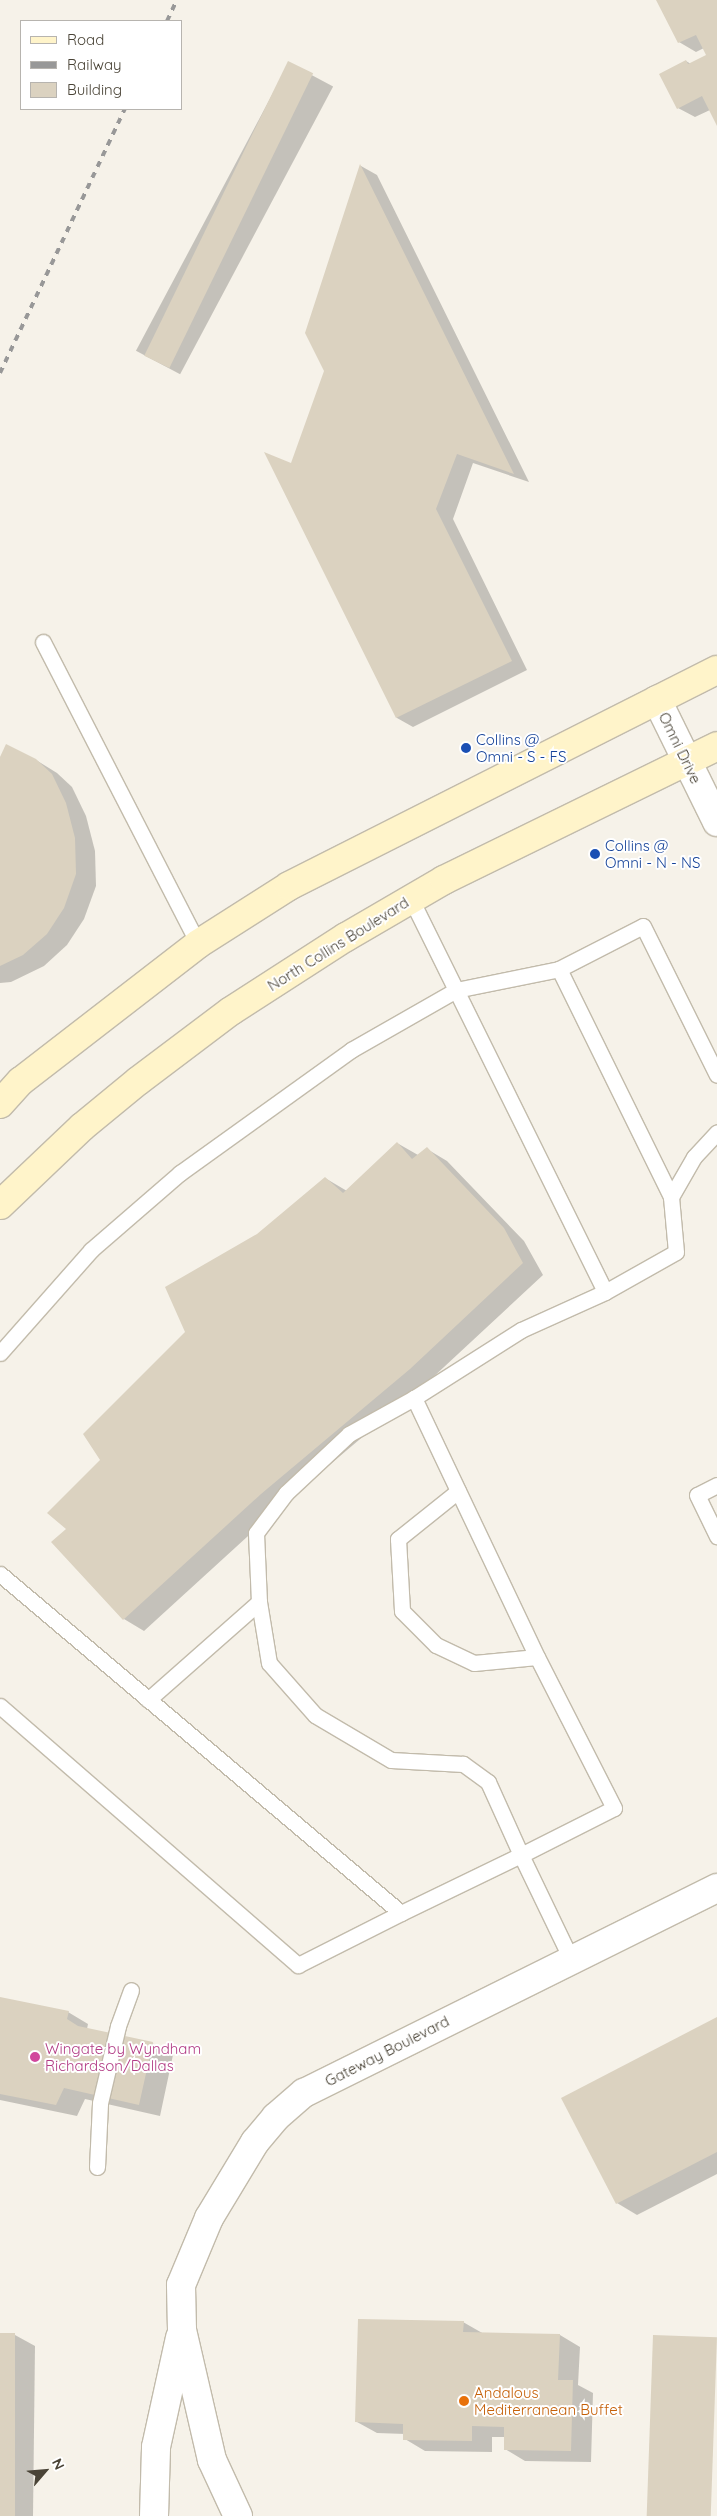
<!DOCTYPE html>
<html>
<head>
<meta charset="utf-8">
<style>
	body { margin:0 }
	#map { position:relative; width:717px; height:2516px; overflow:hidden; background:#f6f2e9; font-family:Quicksand,sans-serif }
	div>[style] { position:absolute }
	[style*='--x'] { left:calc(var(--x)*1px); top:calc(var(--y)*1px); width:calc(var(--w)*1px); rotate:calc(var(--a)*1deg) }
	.shadow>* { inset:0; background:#0003; transform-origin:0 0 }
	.building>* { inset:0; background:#dbd2c0; transform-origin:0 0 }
	.roads { filter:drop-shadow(1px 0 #c2bbab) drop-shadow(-1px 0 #c2bbab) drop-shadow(0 1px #c2bbab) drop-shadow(0 -1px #c2bbab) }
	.lane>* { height:15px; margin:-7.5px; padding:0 7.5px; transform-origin:7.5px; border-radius:7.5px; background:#fff }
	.street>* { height:28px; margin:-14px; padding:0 14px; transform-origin:14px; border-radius:14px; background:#fff }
	.secondary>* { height:28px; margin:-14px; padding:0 14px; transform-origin:14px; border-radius:14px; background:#fff4ca }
	.rail>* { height:4px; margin-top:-2px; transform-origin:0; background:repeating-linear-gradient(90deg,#989898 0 6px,transparent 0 12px) }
	.dots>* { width:14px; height:14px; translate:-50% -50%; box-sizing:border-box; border:2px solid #fff; border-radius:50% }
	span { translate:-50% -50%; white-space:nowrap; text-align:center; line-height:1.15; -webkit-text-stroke:4px #fff; paint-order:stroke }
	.transit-label { font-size:15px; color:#164399 }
	.left { translate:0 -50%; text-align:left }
	.street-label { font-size:15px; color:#4a4437 }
	.hotel-label { font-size:15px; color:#b23c85 }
	.food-label { font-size:15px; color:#c56008 }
	.legend { position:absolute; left:20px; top:20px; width:162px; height:90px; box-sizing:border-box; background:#fff; border:1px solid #b7b4af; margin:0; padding:6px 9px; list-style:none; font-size:15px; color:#4a4437 }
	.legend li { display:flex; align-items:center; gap:10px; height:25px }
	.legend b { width:25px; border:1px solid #b7b4af }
	.north { position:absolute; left:20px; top:2446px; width:50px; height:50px; -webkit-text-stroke:4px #fff; paint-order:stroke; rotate:63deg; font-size:14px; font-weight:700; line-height:20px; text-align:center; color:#4a4437 }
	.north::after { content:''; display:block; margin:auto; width:18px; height:22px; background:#4a4437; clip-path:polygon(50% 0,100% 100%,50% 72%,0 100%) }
</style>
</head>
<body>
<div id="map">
	<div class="shadow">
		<i style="clip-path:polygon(658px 0,717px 0,717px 123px,710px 110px,695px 117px,678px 108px,686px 61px,691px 64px,708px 56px,704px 48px,696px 52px,679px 42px)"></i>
		<i style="left:289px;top:63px;width:50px;height:326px;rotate:28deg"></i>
		<i style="clip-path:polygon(361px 166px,377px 175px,529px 482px,473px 463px,453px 519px,527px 670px,413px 727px,397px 718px,292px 465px,326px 371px)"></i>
		<i style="clip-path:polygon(0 760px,36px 760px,57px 773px,72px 787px,86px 816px,95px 851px,96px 886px,84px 919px,67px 945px,44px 966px,11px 982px,0 983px)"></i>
		<i style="clip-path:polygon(397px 1143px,418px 1155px,427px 1149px,447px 1161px,524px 1241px,543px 1275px,430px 1380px,282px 1505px,144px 1631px,124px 1619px,68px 1529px,101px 1460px,186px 1333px,258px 1235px,325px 1178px,347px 1191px)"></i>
		<i style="clip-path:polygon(0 1999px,68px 2012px,88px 2024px,87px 2029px,152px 2043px,173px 2055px,160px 2116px,85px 2099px,77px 2116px,0 2100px)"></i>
		<i style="clip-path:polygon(717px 2019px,717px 2174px,637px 2215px,617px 2203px)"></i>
		<i style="clip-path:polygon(463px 2322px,484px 2334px,560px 2335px,580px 2347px,578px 2385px,593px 2393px,591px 2462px,525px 2461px,505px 2449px,505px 2437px,492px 2437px,492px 2452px,425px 2451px,405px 2439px,405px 2434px,377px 2433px,357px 2422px)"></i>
		<i style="clip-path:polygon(0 2335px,15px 2335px,35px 2346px,33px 2516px,0 2516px)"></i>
	</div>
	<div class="building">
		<i style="clip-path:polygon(656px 0,717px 0,717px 126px,702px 96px,677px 109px,659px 74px,686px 60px,688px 64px,706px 55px,696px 35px,678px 43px)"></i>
		<i style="left:288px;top:61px;width:28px;height:328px;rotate:26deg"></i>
		<i style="clip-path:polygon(360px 164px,514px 474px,457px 454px,436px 509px,512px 661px,396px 718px,264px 452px,291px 463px,324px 371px,305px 333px)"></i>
		<i style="clip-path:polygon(6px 744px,36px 759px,52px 774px,66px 803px,75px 838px,76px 874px,64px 908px,47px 934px,23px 955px,0 966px,0 757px)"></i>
		<i style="clip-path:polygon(397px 1142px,412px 1159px,427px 1147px,504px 1228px,523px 1263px,410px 1369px,261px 1494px,123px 1620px,51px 1542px,66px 1529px,47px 1513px,100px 1460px,83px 1434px,185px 1332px,165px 1287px,257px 1234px,325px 1177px,343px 1193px)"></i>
		<i style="clip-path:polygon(0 1997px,69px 2011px,67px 2019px,78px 2026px,153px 2042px,139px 2105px,64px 2088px,56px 2105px,0 2094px)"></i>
		<i style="clip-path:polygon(717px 2017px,717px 2152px,616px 2204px,561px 2098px)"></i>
		<i style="clip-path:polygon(358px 2319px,464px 2321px,463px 2332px,560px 2334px,558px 2380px,573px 2380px,571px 2451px,504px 2450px,504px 2427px,472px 2426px,472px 2441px,403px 2440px,403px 2424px,355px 2422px)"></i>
		<i style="left:0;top:2333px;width:15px;height:183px"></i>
		<i style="left:653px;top:2335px;width:64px;height:181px;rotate:2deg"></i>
	</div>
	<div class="roads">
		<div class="lane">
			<i style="--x:43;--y:642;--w:339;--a:62.8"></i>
			<i style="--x:411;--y:899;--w:438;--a:63.7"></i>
			<i style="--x:559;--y:969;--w:254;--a:63.8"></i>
			<i style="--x:0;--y:1353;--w:137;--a:-48.5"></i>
			<i style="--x:91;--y:1250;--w:118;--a:-40.9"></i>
			<i style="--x:180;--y:1173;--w:211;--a:-35.7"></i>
			<i style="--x:351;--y:1050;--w:121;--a:-29.7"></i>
			<i style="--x:456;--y:990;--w:105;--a:-11.5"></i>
			<i style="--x:559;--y:969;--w:94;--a:-27.1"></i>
			<i style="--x:643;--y:926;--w:166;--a:63.6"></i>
			<i style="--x:717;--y:1485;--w:22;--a:153"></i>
			<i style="--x:697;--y:1495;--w:46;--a:64"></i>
			<i style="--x:458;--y:1491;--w:77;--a:141.3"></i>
			<i style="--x:398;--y:1539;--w:72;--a:86.8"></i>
			<i style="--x:402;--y:1611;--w:48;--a:45"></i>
			<i style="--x:436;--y:1645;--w:42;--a:25.3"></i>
			<i style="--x:474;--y:1663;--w:63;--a:-5.4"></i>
			<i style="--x:0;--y:1574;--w:525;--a:40.21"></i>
			<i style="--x:401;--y:1913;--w:133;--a:-25.8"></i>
			<i style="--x:521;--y:1855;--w:80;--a:-114.3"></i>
			<i style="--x:488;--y:1782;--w:31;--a:-144"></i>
			<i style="--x:463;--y:1764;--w:72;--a:-176.8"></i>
			<i style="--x:391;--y:1760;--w:88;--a:-149.4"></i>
			<i style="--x:315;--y:1715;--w:69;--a:-131.5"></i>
			<i style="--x:269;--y:1663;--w:62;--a:-99.3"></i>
			<i style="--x:259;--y:1602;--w:148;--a:138.6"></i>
			<i style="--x:259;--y:1602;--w:69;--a:-92.5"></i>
			<i style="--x:256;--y:1533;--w:50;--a:-53.1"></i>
			<i style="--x:286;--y:1493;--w:86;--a:-43.1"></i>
			<i style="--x:349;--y:1434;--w:74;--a:-29"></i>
			<i style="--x:0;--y:1706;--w:395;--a:41"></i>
			<i style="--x:298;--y:1965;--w:115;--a:-26.8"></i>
			<i style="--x:571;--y:1959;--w:115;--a:-115.7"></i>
			<i style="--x:521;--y:1855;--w:104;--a:-26.8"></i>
			<i style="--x:614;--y:1808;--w:169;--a:-117"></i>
			<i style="--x:537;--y:1657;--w:287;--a:-115.4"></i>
			<i style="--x:414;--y:1398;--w:127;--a:-32.4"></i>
			<i style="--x:521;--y:1330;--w:92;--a:-24.3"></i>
			<i style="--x:605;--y:1292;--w:81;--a:-29.4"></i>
			<i style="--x:676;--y:1252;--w:55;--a:-95.2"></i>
			<i style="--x:671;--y:1197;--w:46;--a:-60.1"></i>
			<i style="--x:694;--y:1157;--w:34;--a:-47"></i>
			<i style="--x:97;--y:2167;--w:64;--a:-87.3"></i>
			<i style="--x:100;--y:2103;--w:79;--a:-76.8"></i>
			<i style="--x:118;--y:2026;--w:38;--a:-70"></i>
		</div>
		<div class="street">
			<i style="--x:657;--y:700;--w:136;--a:63.8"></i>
			<i style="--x:154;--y:2516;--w:69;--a:-88.3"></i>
			<i style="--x:156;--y:2447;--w:112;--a:-77.6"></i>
			<i style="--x:238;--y:2516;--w:62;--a:-114.9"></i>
			<i style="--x:212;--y:2460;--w:133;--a:-103"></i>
			<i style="--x:182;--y:2330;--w:45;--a:-91.3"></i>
			<i style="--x:181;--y:2285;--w:73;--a:-67.3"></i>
			<i style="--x:209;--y:2218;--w:89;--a:-58.8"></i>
			<i style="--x:255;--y:2142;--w:33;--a:-50"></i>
			<i style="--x:276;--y:2117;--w:37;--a:-41"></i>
			<i style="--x:304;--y:2093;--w:461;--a:-26.4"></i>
		</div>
		<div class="secondary">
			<i style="--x:0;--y:1104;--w:31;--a:-48"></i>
			<i style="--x:21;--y:1081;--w:224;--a:-37.7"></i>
			<i style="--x:198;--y:944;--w:108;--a:-32.5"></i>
			<i style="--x:289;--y:886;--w:479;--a:-26.8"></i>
			<i style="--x:0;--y:1205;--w:113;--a:-43.6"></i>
			<i style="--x:82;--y:1127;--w:72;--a:-39.4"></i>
			<i style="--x:138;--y:1081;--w:116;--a:-37"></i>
			<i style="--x:231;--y:1011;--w:137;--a:-32.8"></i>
			<i style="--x:346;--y:937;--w:113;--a:-30.2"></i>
			<i style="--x:444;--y:880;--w:304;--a:-26.1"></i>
		</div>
	</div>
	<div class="rail">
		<i style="--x:167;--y:21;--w:23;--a:-65"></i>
		<i style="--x:0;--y:373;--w:292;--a:-64.7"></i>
	</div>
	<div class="dots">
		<i style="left:466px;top:748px;background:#1a4fb4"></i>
		<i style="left:595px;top:854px;background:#1a4fb4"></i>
		<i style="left:35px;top:2057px;background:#d1479c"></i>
		<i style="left:464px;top:2401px;background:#e8710a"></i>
	</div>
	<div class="transit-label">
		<span class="left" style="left:476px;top:748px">Collins @<br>Omni - S - FS</span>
		<span class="left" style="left:605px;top:854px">Collins @<br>Omni - N - NS</span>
	</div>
	<div class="street-label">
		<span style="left:680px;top:748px;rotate:64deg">Omni Drive</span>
		<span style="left:338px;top:944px;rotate:-32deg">North Collins Boulevard</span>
		<span style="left:387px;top:2051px;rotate:-27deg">Gateway Boulevard</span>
	</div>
	<div class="hotel-label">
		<span class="left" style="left:45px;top:2057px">Wingate by Wyndham<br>Richardson/Dallas</span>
	</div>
	<div class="food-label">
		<span class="left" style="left:474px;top:2401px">Andalous<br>Mediterranean Buffet</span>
	</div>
	<ul class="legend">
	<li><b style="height:6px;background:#fff4ca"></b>Road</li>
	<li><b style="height:6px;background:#989898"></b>Railway</li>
	<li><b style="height:14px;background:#dbd2c0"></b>Building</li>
	</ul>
	<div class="north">N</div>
</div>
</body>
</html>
